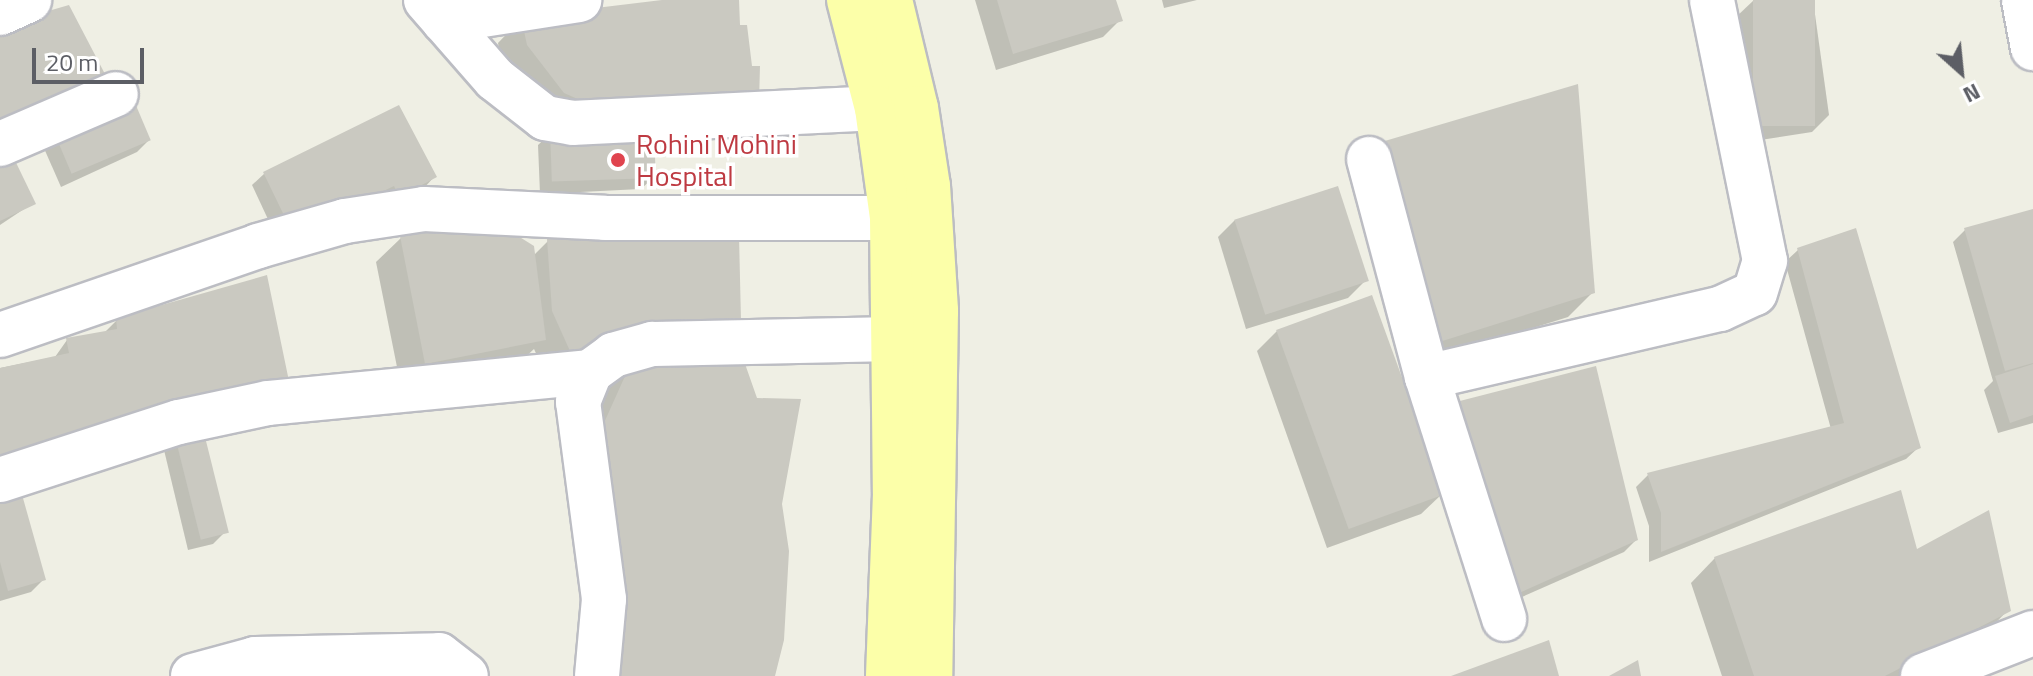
<!DOCTYPE html>
<html>
<head>
<meta charset="utf-8">
<style>
	body { margin:0 }
	#map { position:relative; width:2033px; height:676px; overflow:hidden; background:#efefe4; font-family:"Titillium Web",sans-serif }
	div>[style] { position:absolute }
	[style*='--x'] { left:calc(var(--x)*1px); top:calc(var(--y)*1px); width:calc(var(--w)*1px); rotate:calc(var(--a)*1deg) }
	.shadow>* { inset:0; background:#0003 }
	.building>* { inset:0; background:#cac9c1; transform-origin:0 0 }
	.roads { filter:drop-shadow(2px 0 #bcbdc3) drop-shadow(-2px 0 #bcbdc3) drop-shadow(0 2px #bcbdc3) drop-shadow(0 -2px #bcbdc3) }
	.minor>* { height:44px; margin:-22px; padding:0 22px; transform-origin:22px; border-radius:22px; background:#fff }
	.major>* { height:44px; margin:-22px; padding:0 22px; transform-origin:22px; border-radius:22px; background:#fcffa9 }
	.dots>* { width:22px; height:22px; translate:-50% -50%; box-sizing:border-box; border:4px solid #fff; border-radius:50% }
	span { translate:-50% -50%; white-space:nowrap; text-align:center; line-height:1.15; -webkit-text-stroke:7px #fff; paint-order:stroke }
	.health-label { font-size:28px; color:#be3a42 }
	.left { translate:0 -50%; text-align:left }
	.north { position:absolute; left:1921px; top:32px; width:80px; height:80px; -webkit-text-stroke:6px #fff; paint-order:stroke; rotate:153deg; font-size:22px; font-weight:700; line-height:32px; text-align:center; color:#5c5e65 }
	.north::after { content:''; display:block; margin:auto; width:28px; height:36px; background:#5c5e65; clip-path:polygon(50% 0,100% 100%,50% 72%,0 100%) }
	.scale { position:absolute; left:32px; top:48px; width:112px; height:36px; box-sizing:border-box; border:4px solid #5c5e65; border-top:0; padding-left:10px; font-size:24px; line-height:28px; white-space:nowrap; color:#5c5e65; -webkit-text-stroke:6px #fff; paint-order:stroke }
</style>
</head>
<body>
<div id="map">
	<div class="shadow">
		<i style="clip-path:polygon(680px 0,737px 0,652px 128px,654px 177px,641px 189px,540px 194px,538px 145px,551px 133px,503px 70px,498px 43px,522px 18px)"></i>
		<i style="clip-path:polygon(975px 0,1114px 0,1120px 20px,1103px 37px,996px 70px)"></i>
		<i style="clip-path:polygon(1162px 0,1197px 0,1164px 8px)"></i>
		<i style="clip-path:polygon(1754px 0,1813px 0,1829px 115px,1812px 132px,1754px 141px,1736px 17px)"></i>
		<i style="clip-path:polygon(55px 134px,149px 140px,137px 152px,61px 187px,43px 146px)"></i>
		<i style="clip-path:polygon(1379px 144px,1593px 292px,1568px 317px,1411px 366px)"></i>
		<i style="clip-path:polygon(0 152px,33px 203px,0 225px)"></i>
		<i style="clip-path:polygon(265px 173px,435px 176px,423px 189px,280px 245px,252px 185px)"></i>
		<i style="clip-path:polygon(2033px 211px,2033px 423px,1998px 433px,1984px 390px,1993px 381px,1953px 242px,1965px 230px)"></i>
		<i style="clip-path:polygon(1235px 220px,1365px 281px,1348px 298px,1246px 329px,1218px 237px)"></i>
		<i style="clip-path:polygon(401px 238px,533px 256px,548px 241px,737px 238px,550px 383px,534px 349px,519px 363px,401px 387px,376px 262px)"></i>
		<i style="clip-path:polygon(1798px 250px,1919px 447px,1906px 459px,1649px 562px,1649px 526px,1636px 487px,1648px 475px,1831px 429px,1785px 262px)"></i>
		<i style="clip-path:polygon(265px 278px,173px 424px,0 368px,55px 357px,67px 340px,104px 333px,117px 320px)"></i>
		<i style="clip-path:polygon(1277px 331px,1442px 494px,1421px 514px,1327px 548px,1257px 351px)"></i>
		<i style="clip-path:polygon(631px 367px,780px 504px,773px 676px,587px 631px,571px 471px,606px 391px)"></i>
		<i style="clip-path:polygon(1595px 369px,1636px 540px,1624px 552px,1506px 604px)"></i>
		<i style="clip-path:polygon(176px 437px,225px 532px,213px 544px,188px 550px,164px 450px)"></i>
		<i style="clip-path:polygon(0 499px,43px 580px,31px 592px,0 601px)"></i>
		<i style="clip-path:polygon(1916px 552px,2008px 610px,1984px 635px,1904px 676px,1722px 676px,1691px 583px,1715px 558px)"></i>
	</div>
	<div class="building">
		<i style="clip-path:polygon(662px 0,739px 0,740px 25px,747px 25px,752px 66px,760px 66px,759px 101px,598px 108px,564px 93px,527px 45px,521px 17px)"></i>
		<i style="clip-path:polygon(997px 0,1116px 0,1123px 21px,1013px 54px)"></i>
		<i style="left:1753px;top:0;width:62px;height:126px"></i>
		<i style="clip-path:polygon(69px 5px,106px 76px,0 130px,0 25px)"></i>
		<i style="clip-path:polygon(1578px 84px,1595px 293px,1436px 343px,1378px 143px)"></i>
		<i style="left:132px;top:96px;width:48px;height:86px;rotate:67deg"></i>
		<i style="clip-path:polygon(399px 105px,437px 177px,399px 197px,394px 186px,293px 234px,263px 172px)"></i>
		<i style="left:654px;top:127px;width:51px;height:104px;rotate:88deg"></i>
		<i style="clip-path:polygon(8px 146px,36px 204px,0 221px,0 149px)"></i>
		<i style="left:1338px;top:186px;width:100px;height:109px;rotate:72deg"></i>
		<i style="clip-path:polygon(2033px 209px,2033px 363px,2005px 371px,1964px 228px)"></i>
		<i style="clip-path:polygon(446px 218px,502px 226px,534px 246px,546px 340px,425px 364px,400px 236px)"></i>
		<i style="clip-path:polygon(1856px 228px,1921px 448px,1661px 552px,1661px 513px,1647px 473px,1844px 423px,1797px 248px)"></i>
		<i style="clip-path:polygon(739px 236px,741px 321px,574px 360px,552px 311px,547px 239px)"></i>
		<i style="clip-path:polygon(267px 275px,290px 386px,0 464px,0 368px,69px 353px,66px 338px,117px 329px,116px 318px)"></i>
		<i style="left:1372px;top:295px;width:212px;height:102px;rotate:70deg"></i>
		<i style="clip-path:polygon(744px 361px,757px 398px,801px 399px,782px 504px,789px 551px,784px 640px,775px 676px,603px 676px,594px 445px,630px 365px)"></i>
		<i style="clip-path:polygon(2033px 364px,2033px 415px,2010px 423px,1995px 376px)"></i>
		<i style="clip-path:polygon(1596px 366px,1638px 540px,1519px 593px,1452px 403px)"></i>
		<i style="left:203px;top:429px;width:107px;height:29px;rotate:76deg"></i>
		<i style="clip-path:polygon(1901px 490px,1917px 549px,1989px 510px,2011px 611px,1885px 676px,1754px 676px,1714px 557px)"></i>
		<i style="clip-path:polygon(21px 491px,46px 580px,8px 591px,0 562px,0 497px)"></i>
		<i style="clip-path:polygon(1549px 640px,1559px 676px,1451px 676px)"></i>
		<i style="clip-path:polygon(1638px 660px,1641px 676px,1609px 676px)"></i>
	</div>
	<div class="roads">
		<div class="minor">
			<i style="--x:426;--y:0;--w:105;--a:48.9"></i>
			<i style="--x:495;--y:79;--w:63;--a:38"></i>
			<i style="--x:545;--y:118;--w:28;--a:10"></i>
			<i style="--x:573;--y:123;--w:304;--a:-2.8"></i>
			<i style="--x:2024;--y:0;--w:49;--a:79.4"></i>
			<i style="--x:0;--y:13;--w:32;--a:-24"></i>
			<i style="--x:444;--y:21;--w:137;--a:-8.8"></i>
			<i style="--x:0;--y:144;--w:126;--a:-23.3"></i>
			<i style="--x:1369;--y:159;--w:226;--a:75.1"></i>
			<i style="--x:1427;--y:377;--w:254;--a:72.3"></i>
			<i style="--x:0;--y:335;--w:273;--a:-19"></i>
			<i style="--x:258;--y:246;--w:91;--a:-16"></i>
			<i style="--x:345;--y:221;--w:80;--a:-8.6"></i>
			<i style="--x:424;--y:209;--w:181;--a:2.8"></i>
			<i style="--x:605;--y:218;--w:287;--a:0"></i>
			<i style="--x:1427;--y:377;--w:301;--a:-13.1"></i>
			<i style="--x:1720;--y:309;--w:38;--a:-25"></i>
			<i style="--x:1755;--y:293;--w:34;--a:-73"></i>
			<i style="--x:1765;--y:261;--w:266;--a:-101.5"></i>
			<i style="--x:0;--y:480;--w:188;--a:-18"></i>
			<i style="--x:179;--y:422;--w:91;--a:-12.1"></i>
			<i style="--x:268;--y:403;--w:323;--a:-5.5"></i>
			<i style="--x:193;--y:676;--w:64;--a:-15.3"></i>
			<i style="--x:255;--y:659;--w:184;--a:-1.2"></i>
			<i style="--x:439;--y:655;--w:34;--a:38"></i>
			<i style="--x:597;--y:676;--w:77;--a:-84.8"></i>
			<i style="--x:604;--y:599;--w:199;--a:-97.5"></i>
			<i style="--x:578;--y:402;--w:32;--a:-68"></i>
			<i style="--x:590;--y:372;--w:29;--a:-36"></i>
			<i style="--x:613;--y:355;--w:41;--a:-15.8"></i>
			<i style="--x:652;--y:344;--w:244;--a:-1.2"></i>
			<i style="--x:1923;--y:676;--w:118;--a:-21.4"></i>
		</div>
		<div class="major">
			<i style="--x:849;--y:0;--w:112;--a:75.5"></i>
			<i style="--x:877;--y:108;--w:111;--a:82.2"></i>
			<i style="--x:892;--y:218;--w:275;--a:89.4"></i>
			<i style="--x:895;--y:493;--w:183;--a:92.2"></i>
			<i style="--x:890;--y:0;--w:111;--a:76.5"></i>
			<i style="--x:916;--y:108;--w:79;--a:81.3"></i>
			<i style="--x:928;--y:186;--w:125;--a:86.3"></i>
			<i style="--x:936;--y:311;--w:365;--a:90.9"></i>
		</div>
	</div>
	<div class="dots">
		<i style="left:618px;top:160px;background:#e0444e"></i>
	</div>
	<div class="health-label">
		<span class="left" style="left:636px;top:160px">Rohini Mohini<br>Hospital</span>
	</div>
	<div class="north">N</div>
	<div class="scale">20 m</div>
</div>
</body>
</html>
